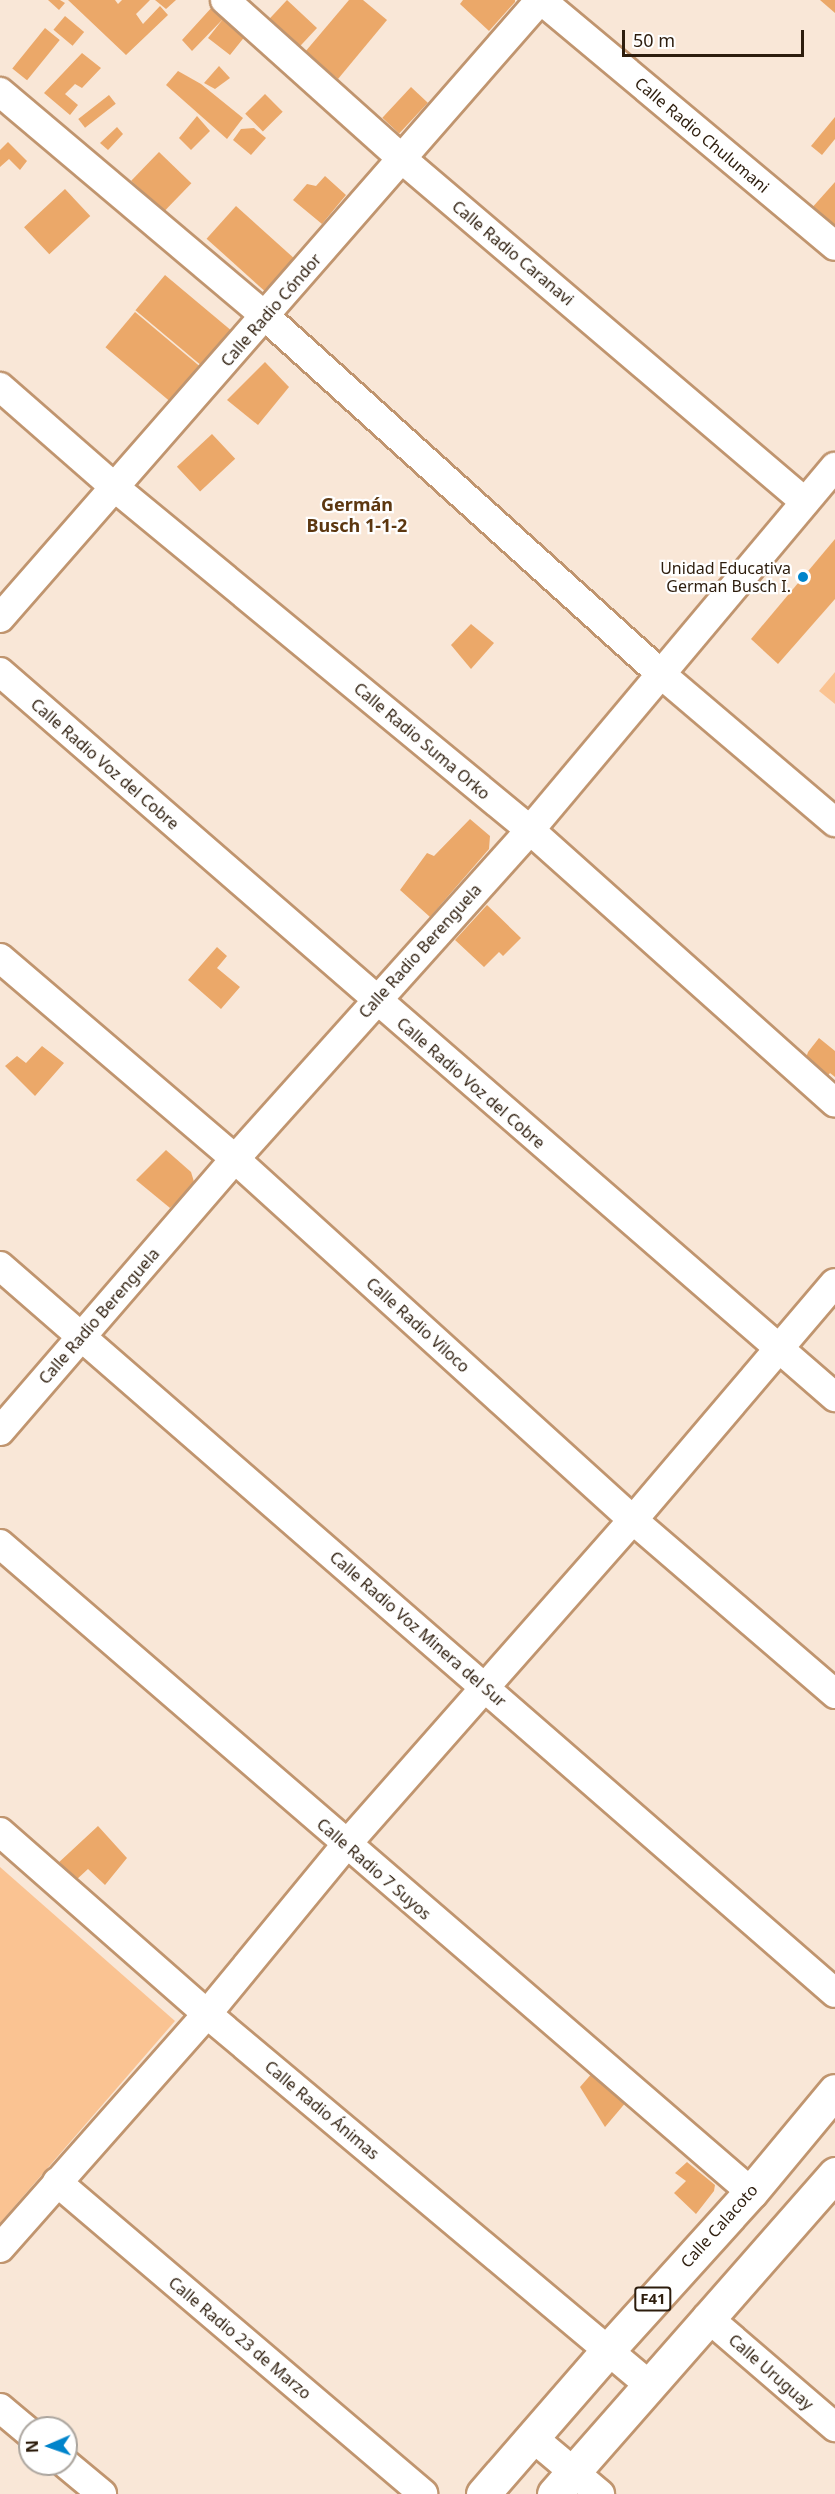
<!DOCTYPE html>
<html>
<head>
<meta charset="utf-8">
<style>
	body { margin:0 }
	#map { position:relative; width:835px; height:2494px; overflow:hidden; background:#f9e7d7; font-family:"Noto Sans",sans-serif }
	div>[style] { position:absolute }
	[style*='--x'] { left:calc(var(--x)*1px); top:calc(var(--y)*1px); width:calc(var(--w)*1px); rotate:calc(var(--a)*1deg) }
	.green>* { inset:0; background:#fac392 }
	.building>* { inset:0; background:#eba869; transform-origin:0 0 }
	.roads { filter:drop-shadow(2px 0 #c0956f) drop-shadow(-2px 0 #c0956f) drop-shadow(0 2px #c0956f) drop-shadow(0 -2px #c0956f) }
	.minor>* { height:28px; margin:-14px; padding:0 14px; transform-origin:14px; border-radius:14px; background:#fff }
	.major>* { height:33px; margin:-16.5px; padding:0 16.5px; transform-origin:16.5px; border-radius:16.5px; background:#fff }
	.dots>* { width:16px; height:16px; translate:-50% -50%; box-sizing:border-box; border:3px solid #fff; border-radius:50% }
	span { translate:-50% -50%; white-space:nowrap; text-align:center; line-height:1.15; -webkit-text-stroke:4.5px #fff; paint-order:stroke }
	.shield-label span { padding:2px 4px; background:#fff; border:2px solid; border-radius:4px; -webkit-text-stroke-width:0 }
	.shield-label { font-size:15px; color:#2d1d0d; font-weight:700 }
	.street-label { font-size:16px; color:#2d1d0d }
	.poi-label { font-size:16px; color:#2d1d0d }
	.right { translate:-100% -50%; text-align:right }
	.neighbourhood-label { font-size:18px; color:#5c3710; font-weight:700 }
	.north { position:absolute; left:18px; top:2416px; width:60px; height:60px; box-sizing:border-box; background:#fff; border:2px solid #aba59e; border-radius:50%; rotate:268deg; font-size:16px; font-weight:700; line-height:24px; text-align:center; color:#2d1d0d }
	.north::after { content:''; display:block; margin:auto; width:21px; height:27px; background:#0084cb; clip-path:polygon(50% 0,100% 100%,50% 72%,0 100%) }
	.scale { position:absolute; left:622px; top:30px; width:182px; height:27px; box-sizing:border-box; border:3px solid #2d1d0d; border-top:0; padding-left:8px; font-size:18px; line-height:21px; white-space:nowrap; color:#2d1d0d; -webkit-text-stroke:4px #fff; paint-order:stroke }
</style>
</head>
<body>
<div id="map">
	<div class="green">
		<i style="clip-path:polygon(835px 672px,835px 704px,819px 691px)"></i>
		<i style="clip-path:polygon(0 1867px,175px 2021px,0 2223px)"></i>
	</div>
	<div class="building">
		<i style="clip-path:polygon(48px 0,60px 0,65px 3px,59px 10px)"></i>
		<i style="clip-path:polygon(68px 0,115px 0,118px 4px,122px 0,150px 0,136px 14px,143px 24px,160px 6px,168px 15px,126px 55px)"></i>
		<i style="clip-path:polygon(155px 0,176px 0,166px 9px)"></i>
		<i style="left:287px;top:0;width:41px;height:27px;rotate:43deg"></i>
		<i style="clip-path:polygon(349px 0,363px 0,387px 20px,338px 79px,305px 52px)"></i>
		<i style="clip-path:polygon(463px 0,515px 0,515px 2px,489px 31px,460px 4px)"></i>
		<i style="clip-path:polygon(820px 0,835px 0,835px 13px)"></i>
		<i style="clip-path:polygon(213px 6px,246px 35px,230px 55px,208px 38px,223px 19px,192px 51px,182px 40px)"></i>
		<i style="left:65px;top:16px;width:25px;height:18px;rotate:40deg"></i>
		<i style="left:45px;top:28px;width:19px;height:52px;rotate:39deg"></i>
		<i style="clip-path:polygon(82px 53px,101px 68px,82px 88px,75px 84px,65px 94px,78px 105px,70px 115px,44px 93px)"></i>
		<i style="clip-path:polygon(219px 66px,230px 78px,215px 89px,204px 83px)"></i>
		<i style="clip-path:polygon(178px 71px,201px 84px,243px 118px,227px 139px,166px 85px)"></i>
		<i style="left:411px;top:87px;width:23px;height:42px;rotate:43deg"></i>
		<i style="left:265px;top:94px;width:25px;height:28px;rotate:45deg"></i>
		<i style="left:109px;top:95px;width:11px;height:39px;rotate:52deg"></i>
		<i style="clip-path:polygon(197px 116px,210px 131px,191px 150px,179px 138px)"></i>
		<i style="clip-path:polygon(835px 117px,835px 139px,822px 155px,811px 146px)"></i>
		<i style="clip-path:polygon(117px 127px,123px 134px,108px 150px,100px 143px)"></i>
		<i style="clip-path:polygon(254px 128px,266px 138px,251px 155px,233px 140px,241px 129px)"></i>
		<i style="clip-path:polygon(8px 142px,27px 161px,20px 170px,9px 159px,0 167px,0 150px)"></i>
		<i style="left:159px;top:152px;width:45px;height:40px;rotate:44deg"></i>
		<i style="clip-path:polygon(325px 176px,346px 195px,322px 224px,293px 200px,307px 184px,316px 186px)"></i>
		<i style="clip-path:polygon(835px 182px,835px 233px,810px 210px)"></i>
		<i style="left:65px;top:189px;width:37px;height:56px;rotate:47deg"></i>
		<i style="left:236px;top:206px;width:83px;height:44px;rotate:42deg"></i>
		<i style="left:165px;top:275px;width:88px;height:46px;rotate:40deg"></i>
		<i style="left:135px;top:312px;width:86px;height:46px;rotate:40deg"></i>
		<i style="clip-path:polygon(265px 362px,289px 387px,258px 425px,227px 400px)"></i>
		<i style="left:212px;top:434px;width:34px;height:48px;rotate:47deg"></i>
		<i style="clip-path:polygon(835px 539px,835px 599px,778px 664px,751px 639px)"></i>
		<i style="clip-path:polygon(471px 624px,494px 643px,471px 669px,451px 645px)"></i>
		<i style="clip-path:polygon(470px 819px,490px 836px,489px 849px,430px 917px,400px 890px,427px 853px,434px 856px)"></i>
		<i style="clip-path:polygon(487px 905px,521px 938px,503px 956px,499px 952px,484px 967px,455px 940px)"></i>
		<i style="clip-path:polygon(217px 947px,227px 956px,217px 968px,240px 987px,221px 1009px,188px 980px)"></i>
		<i style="clip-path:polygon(819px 1038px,835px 1051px,835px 1077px,830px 1073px,825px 1079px,805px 1061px,808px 1052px)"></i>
		<i style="clip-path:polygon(42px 1046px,64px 1063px,35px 1096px,5px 1066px,17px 1056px,26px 1063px)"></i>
		<i style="clip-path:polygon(166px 1150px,191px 1172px,195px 1185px,170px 1208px,136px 1180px)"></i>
		<i style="clip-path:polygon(98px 1826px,127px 1858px,105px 1885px,88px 1869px,75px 1881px,56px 1865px)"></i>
		<i style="clip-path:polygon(594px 2071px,627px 2101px,605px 2127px,580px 2087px)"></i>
		<i style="clip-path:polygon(687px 2162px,715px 2185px,714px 2191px,696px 2214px,674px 2193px,686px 2181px,675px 2173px)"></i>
	</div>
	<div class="roads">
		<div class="minor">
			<i style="--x:225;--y:0;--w:238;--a:41.9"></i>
			<i style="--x:402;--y:159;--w:529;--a:40.4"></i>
			<i style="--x:541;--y:0;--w:383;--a:39.9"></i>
			<i style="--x:0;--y:92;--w:348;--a:40.2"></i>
			<i style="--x:266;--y:317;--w:534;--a:42.11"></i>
			<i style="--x:662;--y:675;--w:227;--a:40.4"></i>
			<i style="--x:0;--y:387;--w:150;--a:41.2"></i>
			<i style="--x:113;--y:486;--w:541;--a:39.52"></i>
			<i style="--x:530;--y:830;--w:409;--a:41.8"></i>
			<i style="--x:0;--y:618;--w:821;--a:-48.85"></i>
			<i style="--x:0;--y:672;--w:1106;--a:40.97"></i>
			<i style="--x:0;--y:958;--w:309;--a:40.5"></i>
			<i style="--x:235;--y:1159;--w:537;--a:42.21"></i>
			<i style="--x:633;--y:1520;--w:267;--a:40.7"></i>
			<i style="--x:0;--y:1266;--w:1107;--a:41.04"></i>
			<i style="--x:0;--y:1431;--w:359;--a:-49.2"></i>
			<i style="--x:235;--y:1159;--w:442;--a:-48.1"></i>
			<i style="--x:530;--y:830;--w:474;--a:-50"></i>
			<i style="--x:0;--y:1544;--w:992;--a:40.79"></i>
			<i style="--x:0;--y:1832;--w:276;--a:41.3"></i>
			<i style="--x:207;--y:2014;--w:576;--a:40"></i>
			<i style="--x:57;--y:2182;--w:481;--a:40.4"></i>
			<i style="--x:0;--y:2248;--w:312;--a:-48.5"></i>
			<i style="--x:207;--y:2014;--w:219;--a:-50.6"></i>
			<i style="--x:346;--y:1845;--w:434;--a:-48.6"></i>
			<i style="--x:633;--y:1520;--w:311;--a:-49.6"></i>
			<i style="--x:707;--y:2317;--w:169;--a:40.7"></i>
			<i style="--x:0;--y:2408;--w:39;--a:40"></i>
			<i style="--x:532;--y:2437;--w:89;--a:40"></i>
			<i style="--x:66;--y:2464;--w:47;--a:39.8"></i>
		</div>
		<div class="major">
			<i style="--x:483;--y:2494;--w:191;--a:-49"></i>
			<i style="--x:608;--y:2350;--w:213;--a:-47.9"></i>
			<i style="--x:751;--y:2192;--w:131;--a:-50.3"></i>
			<i style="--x:554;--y:2494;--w:426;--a:-48.7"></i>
		</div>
	</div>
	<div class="dots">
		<i style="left:803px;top:577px;background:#0084cb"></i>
	</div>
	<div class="shield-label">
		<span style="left:653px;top:2299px">F41</span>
	</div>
	<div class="street-label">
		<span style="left:702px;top:135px;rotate:40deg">Calle Radio Chulumani</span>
		<span style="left:513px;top:253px;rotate:40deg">Calle Radio Caranavi</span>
		<span style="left:271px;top:310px;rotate:-49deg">Calle Radio Cóndor</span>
		<span style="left:422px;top:741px;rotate:40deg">Calle Radio Suma Orko</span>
		<span style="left:105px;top:764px;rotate:41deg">Calle Radio Voz del Cobre</span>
		<span style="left:420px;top:951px;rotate:-48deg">Calle Radio Berenguela</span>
		<span style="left:471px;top:1083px;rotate:41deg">Calle Radio Voz del Cobre</span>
		<span style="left:99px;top:1316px;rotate:-49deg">Calle Radio Berenguela</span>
		<span style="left:418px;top:1325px;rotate:42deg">Calle Radio Viloco</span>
		<span style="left:418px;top:1629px;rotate:41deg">Calle Radio Voz Minera del Sur</span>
		<span style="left:374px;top:1869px;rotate:41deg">Calle Radio 7 Suyos</span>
		<span style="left:322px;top:2110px;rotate:40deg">Calle Radio Ánimas</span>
		<span style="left:719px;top:2226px;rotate:-48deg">Calle Calacoto</span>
		<span style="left:240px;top:2338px;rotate:40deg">Calle Radio 23 de Marzo</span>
		<span style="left:771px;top:2372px;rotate:41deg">Calle Uruguay</span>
	</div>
	<div class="poi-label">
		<span class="right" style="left:791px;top:577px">Unidad Educativa<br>German Busch I.</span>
	</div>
	<div class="neighbourhood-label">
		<span style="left:357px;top:515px">Germán<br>Busch 1-1-2</span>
	</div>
	<div class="north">N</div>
	<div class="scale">50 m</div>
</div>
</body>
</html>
